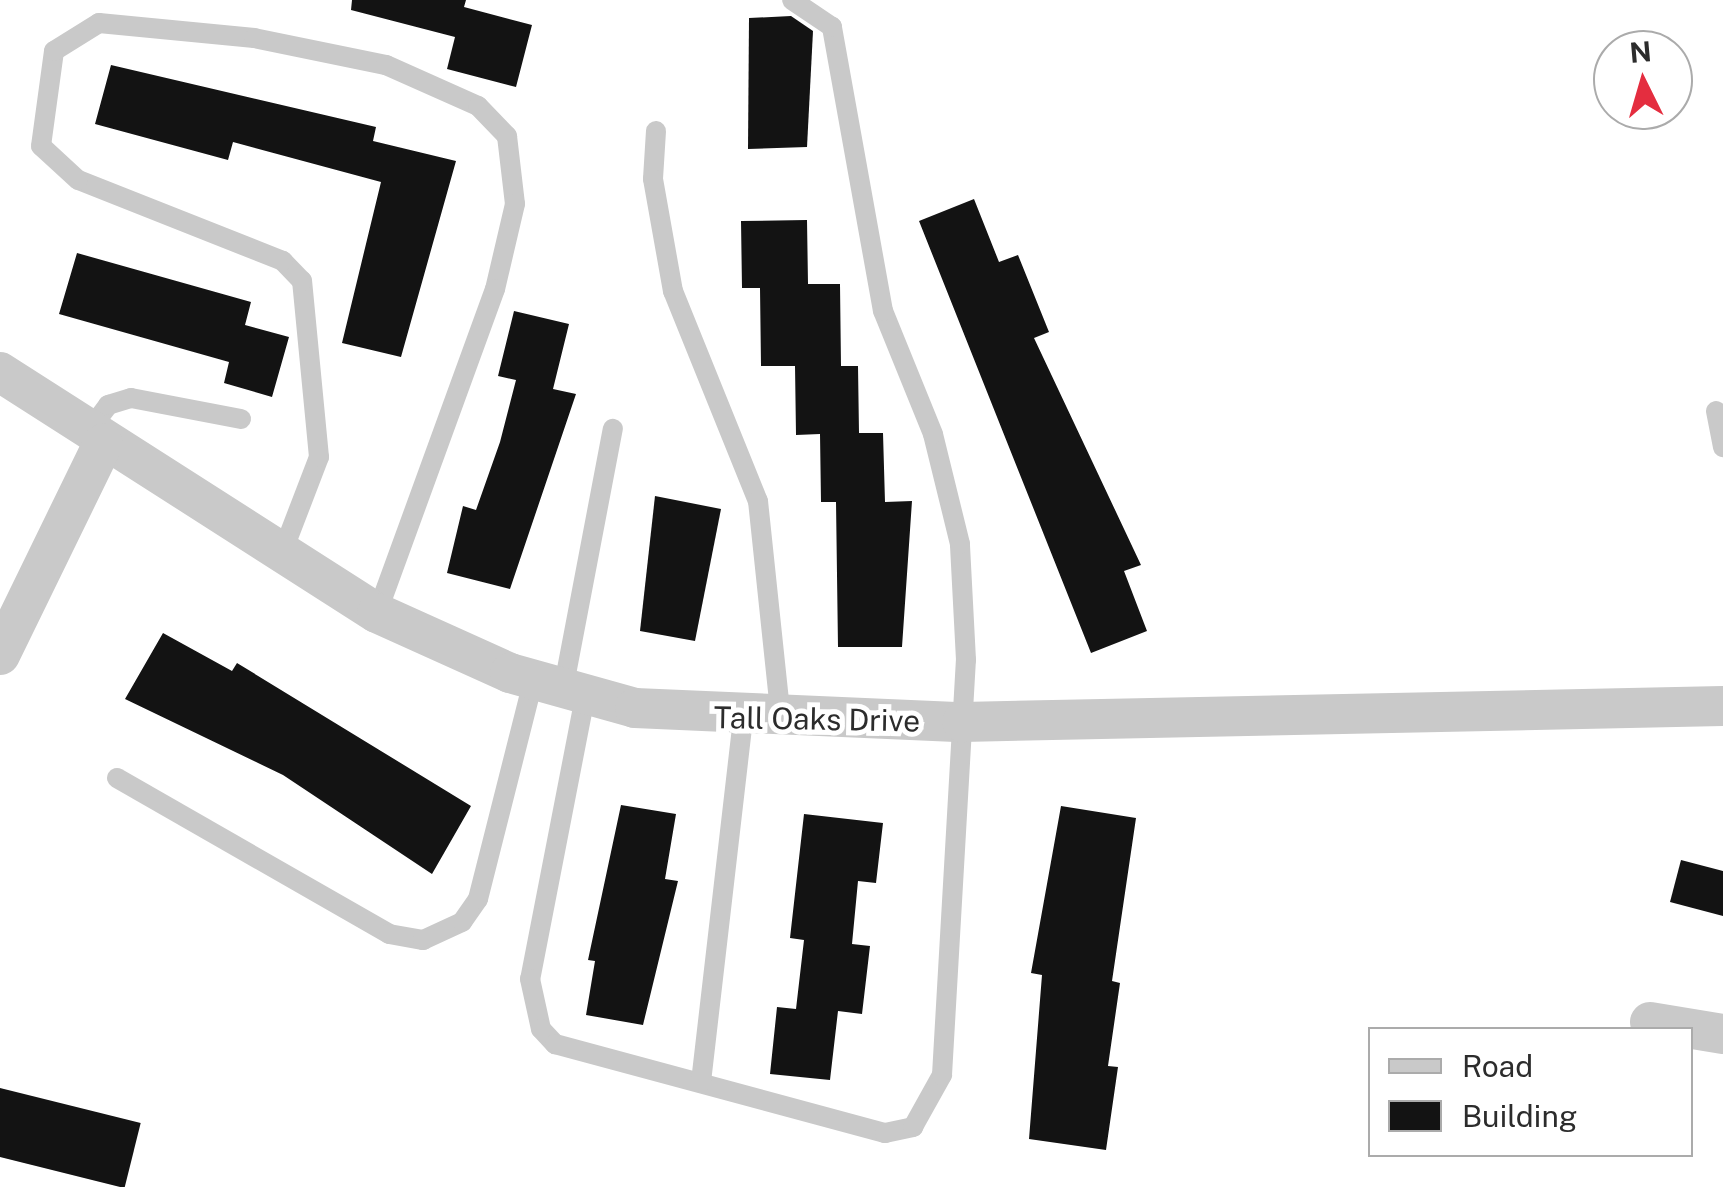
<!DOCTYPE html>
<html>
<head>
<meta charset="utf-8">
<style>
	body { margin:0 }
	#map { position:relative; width:1723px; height:1187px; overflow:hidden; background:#fff; font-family:"Public Sans",sans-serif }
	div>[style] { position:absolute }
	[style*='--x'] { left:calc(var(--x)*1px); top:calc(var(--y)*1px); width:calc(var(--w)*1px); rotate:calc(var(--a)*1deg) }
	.building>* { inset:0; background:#131313; transform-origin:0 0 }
	.service>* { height:20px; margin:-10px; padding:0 10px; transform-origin:10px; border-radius:10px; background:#c9c9c9 }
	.minor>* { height:40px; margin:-20px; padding:0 20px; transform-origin:20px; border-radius:20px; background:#c9c9c9 }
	span { translate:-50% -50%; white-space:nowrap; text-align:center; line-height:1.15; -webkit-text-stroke:10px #fff; paint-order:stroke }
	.street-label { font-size:30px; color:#2c2c2c }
	.legend { position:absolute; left:1368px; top:1027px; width:325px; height:130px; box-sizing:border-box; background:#fff; border:2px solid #ababab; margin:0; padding:12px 18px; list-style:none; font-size:30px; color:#2c2c2c }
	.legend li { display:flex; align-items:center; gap:20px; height:50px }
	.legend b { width:50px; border:2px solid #ababab }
	.north { position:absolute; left:1593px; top:30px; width:100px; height:100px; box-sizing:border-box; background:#fff; border:2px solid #ababab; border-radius:50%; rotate:355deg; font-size:28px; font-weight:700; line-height:40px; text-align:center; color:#2c2c2c }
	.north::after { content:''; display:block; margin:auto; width:35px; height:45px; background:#e42d3f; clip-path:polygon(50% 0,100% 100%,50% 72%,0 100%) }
</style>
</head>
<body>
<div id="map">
	<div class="building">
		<i style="clip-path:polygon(352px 0,466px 0,464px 7px,532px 25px,516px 87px,447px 69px,455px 37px,351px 10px)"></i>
		<i style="clip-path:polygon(791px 16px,813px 31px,807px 147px,748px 149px,749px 18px)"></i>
		<i style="clip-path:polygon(111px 65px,376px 127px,373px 141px,456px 161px,401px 357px,342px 343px,381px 182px,233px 142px,228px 160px,95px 124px)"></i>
		<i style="clip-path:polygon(974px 199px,999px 262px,1018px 255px,1049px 332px,1034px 338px,1141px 565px,1124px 571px,1147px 631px,1091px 653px,919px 221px)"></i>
		<i style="clip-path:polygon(807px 220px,808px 284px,840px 284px,841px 366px,858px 366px,859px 433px,883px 433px,885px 502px,912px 501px,902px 647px,838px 647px,836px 502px,821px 502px,820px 434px,796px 435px,795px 366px,761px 366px,760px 288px,742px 288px,741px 221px)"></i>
		<i style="clip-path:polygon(77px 253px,251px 302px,245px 325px,289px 337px,272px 397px,224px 383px,229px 362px,59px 314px)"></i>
		<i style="clip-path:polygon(514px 311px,569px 324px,553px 389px,576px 394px,510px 589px,447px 573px,463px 506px,476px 510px,500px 442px,516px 380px,498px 376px)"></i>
		<i style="clip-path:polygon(655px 496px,721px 509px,695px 641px,640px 631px)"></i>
		<i style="clip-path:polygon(163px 633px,232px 671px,237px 663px,471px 806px,432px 874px,283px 775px,125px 699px)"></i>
		<i style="clip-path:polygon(621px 805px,676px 814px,665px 879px,678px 881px,643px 1025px,586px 1015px,595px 961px,588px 960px)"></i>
		<i style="clip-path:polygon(1061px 806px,1136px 818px,1112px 981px,1120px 983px,1108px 1066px,1118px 1067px,1106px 1150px,1029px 1139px,1042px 975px,1031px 973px)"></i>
		<i style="clip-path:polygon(804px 814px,883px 823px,876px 883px,858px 881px,852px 944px,870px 946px,862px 1014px,838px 1011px,830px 1080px,770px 1074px,777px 1007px,796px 1009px,804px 940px,790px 938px)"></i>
		<i style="clip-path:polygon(1681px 860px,1723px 871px,1723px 916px,1670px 902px)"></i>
		<i style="left:0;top:1088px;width:145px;height:67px;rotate:14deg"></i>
	</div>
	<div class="service">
		<i style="--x:656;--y:131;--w:48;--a:93.6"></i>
		<i style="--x:653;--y:179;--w:114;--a:79.9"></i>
		<i style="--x:673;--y:291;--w:227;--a:68"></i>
		<i style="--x:758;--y:501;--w:219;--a:84"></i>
		<i style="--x:1716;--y:411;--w:37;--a:79"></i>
		<i style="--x:88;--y:432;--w:34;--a:-53"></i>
		<i style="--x:108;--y:405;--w:24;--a:-17"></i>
		<i style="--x:131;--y:398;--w:112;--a:10.8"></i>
		<i style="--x:281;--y:556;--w:106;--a:-69"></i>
		<i style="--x:319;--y:457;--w:177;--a:-95.5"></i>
		<i style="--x:302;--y:281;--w:28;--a:-134"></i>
		<i style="--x:283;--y:261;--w:220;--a:-158.4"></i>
		<i style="--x:78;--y:180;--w:50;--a:-137.4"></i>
		<i style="--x:41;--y:146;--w:96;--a:-82.2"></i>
		<i style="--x:54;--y:51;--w:53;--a:-31.9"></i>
		<i style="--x:99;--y:23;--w:156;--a:5.5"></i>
		<i style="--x:254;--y:38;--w:135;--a:11.6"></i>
		<i style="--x:386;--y:65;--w:101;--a:24"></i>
		<i style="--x:478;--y:106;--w:42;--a:46"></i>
		<i style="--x:507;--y:136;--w:68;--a:83.3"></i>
		<i style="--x:515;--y:204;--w:87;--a:103.2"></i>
		<i style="--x:495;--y:289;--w:345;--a:110"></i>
		<i style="--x:563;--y:690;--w:266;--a:-79.2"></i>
		<i style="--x:585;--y:697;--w:287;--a:101"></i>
		<i style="--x:530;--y:979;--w:51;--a:77.6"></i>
		<i style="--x:541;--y:1029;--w:21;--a:47"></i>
		<i style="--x:555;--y:1044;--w:342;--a:15.1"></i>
		<i style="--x:885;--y:1133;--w:29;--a:-12"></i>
		<i style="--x:913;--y:1127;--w:60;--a:-60.9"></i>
		<i style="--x:942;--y:1075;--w:416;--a:-86.7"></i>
		<i style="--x:966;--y:660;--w:116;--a:-93"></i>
		<i style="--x:960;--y:544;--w:113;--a:-103.8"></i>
		<i style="--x:933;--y:434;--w:133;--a:-112.1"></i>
		<i style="--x:883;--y:311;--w:289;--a:-100.2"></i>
		<i style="--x:832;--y:27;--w:48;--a:-146"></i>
		<i style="--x:117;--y:778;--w:314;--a:29.8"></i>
		<i style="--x:389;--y:934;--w:35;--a:10"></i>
		<i style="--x:423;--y:940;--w:43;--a:-24.8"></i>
		<i style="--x:462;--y:922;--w:28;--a:-55"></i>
		<i style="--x:478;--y:899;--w:225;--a:-75.8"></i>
		<i style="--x:701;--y:1082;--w:364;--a:-83.4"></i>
	</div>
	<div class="minor">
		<i style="--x:0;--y:372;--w:447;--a:32.6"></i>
		<i style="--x:377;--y:613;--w:146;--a:24.3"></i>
		<i style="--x:510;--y:673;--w:130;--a:15.6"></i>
		<i style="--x:635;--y:708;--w:327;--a:2.5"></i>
		<i style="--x:962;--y:722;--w:761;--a:-1.2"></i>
		<i style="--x:0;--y:655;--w:235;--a:-64"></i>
		<i style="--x:1650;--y:1022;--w:74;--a:9.3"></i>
	</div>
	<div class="street-label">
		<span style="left:817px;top:719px;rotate:1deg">Tall Oaks Drive</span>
	</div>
	<ul class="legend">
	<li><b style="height:12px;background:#c9c9c9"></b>Road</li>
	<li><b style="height:28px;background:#131313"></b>Building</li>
	</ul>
	<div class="north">N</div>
</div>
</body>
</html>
